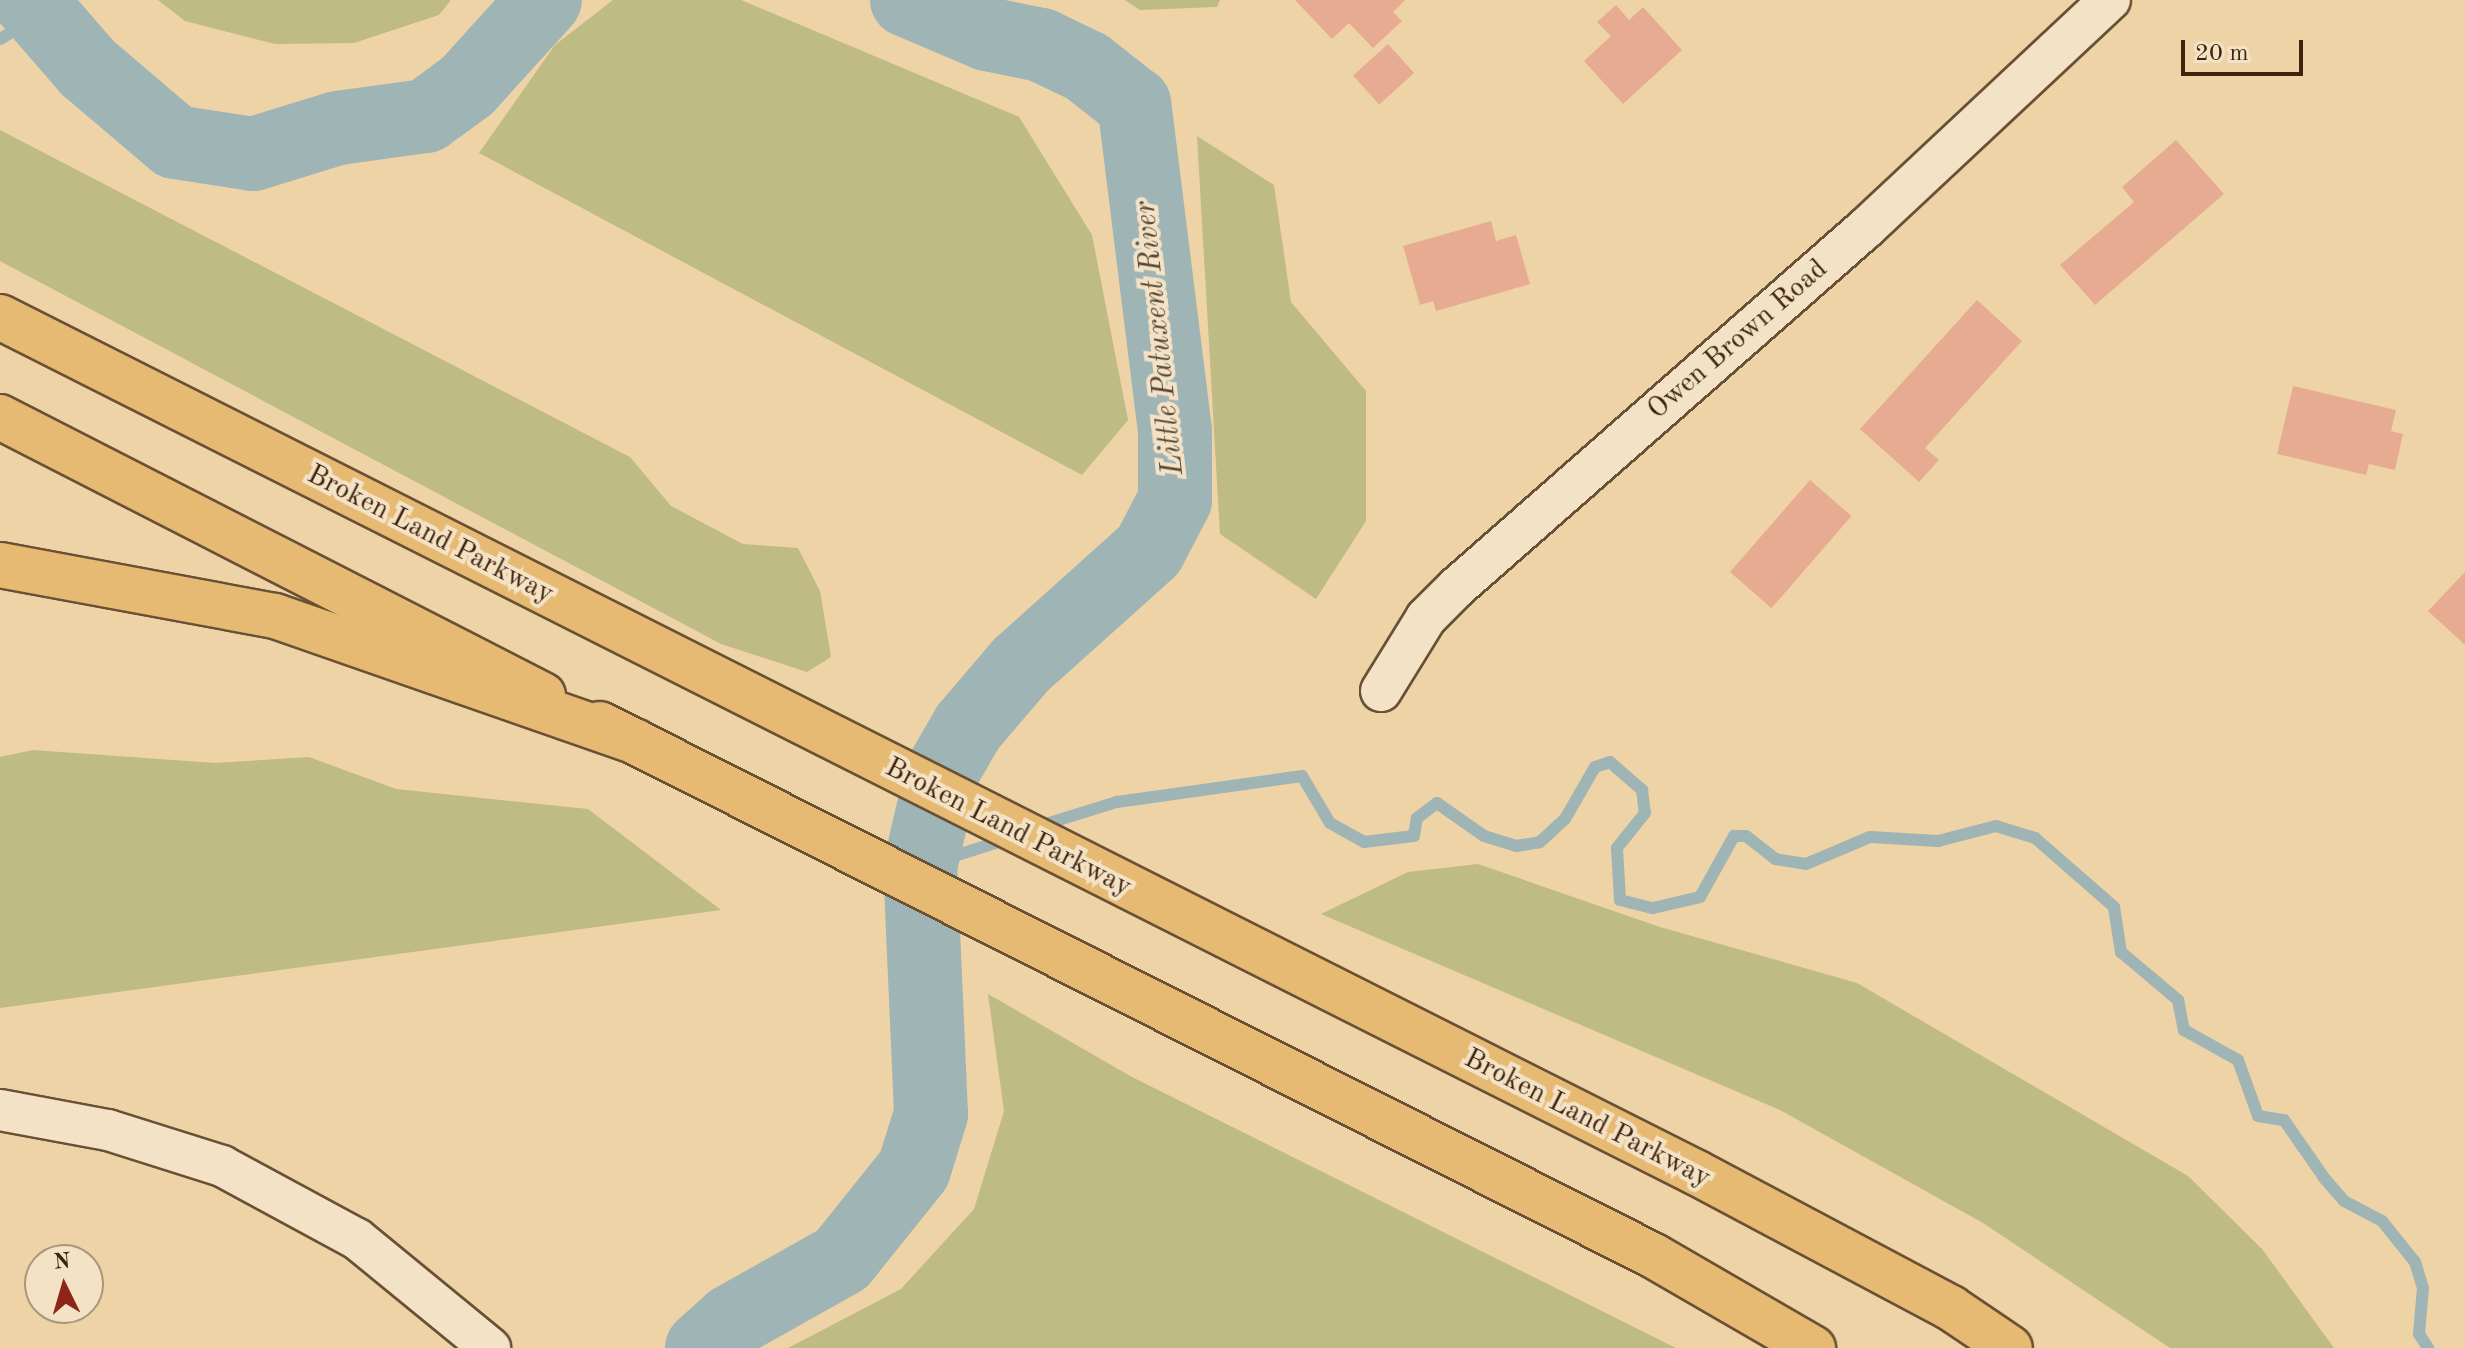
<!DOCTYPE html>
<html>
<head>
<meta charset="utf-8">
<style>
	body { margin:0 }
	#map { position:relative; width:2465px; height:1348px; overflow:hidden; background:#eed3a7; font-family:"Old Standard TT",serif }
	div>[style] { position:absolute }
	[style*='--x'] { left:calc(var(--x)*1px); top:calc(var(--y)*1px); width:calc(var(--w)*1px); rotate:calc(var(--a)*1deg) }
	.green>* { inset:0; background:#bebb84 }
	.stream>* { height:12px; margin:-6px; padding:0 6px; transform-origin:6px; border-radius:6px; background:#9fb4b4 }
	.river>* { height:74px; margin:-37px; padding:0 37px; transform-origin:37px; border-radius:37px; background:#9fb4b4 }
	.building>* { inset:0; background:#e7ab92; transform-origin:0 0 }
	.roads { filter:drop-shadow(2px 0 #6a5034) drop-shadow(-2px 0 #6a5034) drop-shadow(0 2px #6a5034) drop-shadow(0 -2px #6a5034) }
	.minor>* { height:40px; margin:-20px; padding:0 20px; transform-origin:20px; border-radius:20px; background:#f4e2c6 }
	.major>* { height:44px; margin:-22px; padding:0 22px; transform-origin:22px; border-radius:22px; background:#e7ba74 }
	.highway>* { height:44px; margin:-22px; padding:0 22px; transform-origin:22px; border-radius:22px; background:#e7ba74 }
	span { translate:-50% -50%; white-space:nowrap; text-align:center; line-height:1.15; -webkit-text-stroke:8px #f4e2c6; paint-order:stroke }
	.street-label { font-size:28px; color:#3e240d }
	.water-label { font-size:30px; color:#564837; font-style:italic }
	.north { position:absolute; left:24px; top:1244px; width:80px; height:80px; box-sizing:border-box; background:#f4e2c6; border:2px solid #ab967c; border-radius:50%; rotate:355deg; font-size:22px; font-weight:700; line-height:32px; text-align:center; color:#3e240d }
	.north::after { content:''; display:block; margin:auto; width:28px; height:36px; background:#8f2418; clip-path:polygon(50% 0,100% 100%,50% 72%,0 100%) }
	.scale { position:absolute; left:2181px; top:40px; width:122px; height:36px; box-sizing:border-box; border:4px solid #3e240d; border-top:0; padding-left:10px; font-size:24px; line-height:28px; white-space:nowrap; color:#3e240d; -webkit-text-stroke:6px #f4e2c6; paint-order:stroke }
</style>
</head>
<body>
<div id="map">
	<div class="green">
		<i style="clip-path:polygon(158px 0,451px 0,439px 15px,354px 43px,275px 44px,185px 21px)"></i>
		<i style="clip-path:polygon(613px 0,741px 0,1019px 117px,1092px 235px,1128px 420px,1082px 475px,479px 153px,555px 45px)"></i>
		<i style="clip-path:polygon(1125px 0,1220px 0,1217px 7px,1140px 10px)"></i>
		<i style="clip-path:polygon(0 130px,630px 457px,671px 506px,743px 544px,798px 548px,820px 591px,831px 657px,807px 672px,721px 644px,0 261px)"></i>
		<i style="clip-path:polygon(1197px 136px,1274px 185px,1291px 302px,1366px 391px,1366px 521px,1316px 599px,1220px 534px)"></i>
		<i style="clip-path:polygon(33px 750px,215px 763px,309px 757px,396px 789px,588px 809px,721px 910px,0 1008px,0 757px)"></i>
		<i style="clip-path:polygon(1478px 864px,1660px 927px,1857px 983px,2188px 1176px,2262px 1249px,2334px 1348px,2170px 1348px,1983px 1223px,1780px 1110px,1321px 914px,1408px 872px)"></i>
		<i style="clip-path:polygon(988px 994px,1132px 1077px,1676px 1348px,788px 1348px,901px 1289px,974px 1209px,1004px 1111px)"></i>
	</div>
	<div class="stream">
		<i style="--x:0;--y:39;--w:44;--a:-30.1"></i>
		<i style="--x:1036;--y:827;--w:85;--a:-17.2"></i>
		<i style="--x:1117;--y:802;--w:187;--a:-8"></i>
		<i style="--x:1302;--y:776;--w:55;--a:59.2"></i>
		<i style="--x:1330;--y:823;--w:39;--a:29"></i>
		<i style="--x:1364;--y:842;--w:50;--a:-6.8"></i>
		<i style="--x:1414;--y:836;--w:18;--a:-81"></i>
		<i style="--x:1417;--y:818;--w:25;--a:-37"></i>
		<i style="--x:1437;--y:803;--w:57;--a:35.1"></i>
		<i style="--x:1484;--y:836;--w:34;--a:17"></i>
		<i style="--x:1516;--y:846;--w:24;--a:-9"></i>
		<i style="--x:1540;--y:842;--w:34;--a:-43"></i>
		<i style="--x:1565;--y:819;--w:60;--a:-60"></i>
		<i style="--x:1595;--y:767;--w:16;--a:-18"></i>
		<i style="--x:1610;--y:762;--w:43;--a:41.2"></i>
		<i style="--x:1642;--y:790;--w:23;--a:83"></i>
		<i style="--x:1645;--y:813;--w:45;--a:128.7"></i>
		<i style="--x:1617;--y:848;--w:52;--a:86.7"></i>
		<i style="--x:1620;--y:900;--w:34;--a:14"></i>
		<i style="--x:1653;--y:908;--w:48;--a:-13.2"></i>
		<i style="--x:1700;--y:897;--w:70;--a:-60.9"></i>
		<i style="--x:1734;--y:836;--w:12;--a:0"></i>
		<i style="--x:1746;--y:836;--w:37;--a:38"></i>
		<i style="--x:1775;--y:859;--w:31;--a:9"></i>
		<i style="--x:1806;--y:864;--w:69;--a:-22.9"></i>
		<i style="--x:1870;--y:837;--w:68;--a:3.4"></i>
		<i style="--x:1938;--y:841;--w:60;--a:-14.5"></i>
		<i style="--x:1996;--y:826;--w:41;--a:17.1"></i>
		<i style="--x:2035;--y:838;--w:105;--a:41.1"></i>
		<i style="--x:2114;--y:907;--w:46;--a:81.2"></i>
		<i style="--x:2121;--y:952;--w:75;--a:40.1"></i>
		<i style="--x:2178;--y:1000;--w:31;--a:79"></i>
		<i style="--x:2184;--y:1030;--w:62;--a:29.1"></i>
		<i style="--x:2238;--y:1060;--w:59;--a:70.3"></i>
		<i style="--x:2258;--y:1116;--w:26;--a:9"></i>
		<i style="--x:2284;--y:1120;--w:72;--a:55.2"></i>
		<i style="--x:2325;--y:1179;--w:29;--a:49"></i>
		<i style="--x:2344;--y:1201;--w:43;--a:27.8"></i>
		<i style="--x:2382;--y:1221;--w:53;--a:51.2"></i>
		<i style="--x:2415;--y:1262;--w:27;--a:73"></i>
		<i style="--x:2423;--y:1288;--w:46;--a:95"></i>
		<i style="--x:2419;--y:1334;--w:17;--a:57"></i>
		<i style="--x:920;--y:867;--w:92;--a:-17.7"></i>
	</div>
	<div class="river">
		<i style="--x:29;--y:0;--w:90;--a:49.1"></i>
		<i style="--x:88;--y:68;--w:114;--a:40.4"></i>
		<i style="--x:175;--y:142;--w:79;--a:8.7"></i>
		<i style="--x:253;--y:154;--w:89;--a:-17"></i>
		<i style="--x:338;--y:128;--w:89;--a:-7.8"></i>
		<i style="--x:426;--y:116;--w:51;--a:-36.2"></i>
		<i style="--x:467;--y:86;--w:116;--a:-47.8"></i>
		<i style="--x:702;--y:1348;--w:40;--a:-42"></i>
		<i style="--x:732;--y:1321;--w:126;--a:-29.4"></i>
		<i style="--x:842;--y:1259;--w:115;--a:-51.3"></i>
		<i style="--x:914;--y:1169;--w:58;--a:-72.8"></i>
		<i style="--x:931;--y:1114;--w:247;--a:-92.5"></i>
		<i style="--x:920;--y:867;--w:98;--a:-77"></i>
		<i style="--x:942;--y:772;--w:52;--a:-60"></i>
		<i style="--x:968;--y:727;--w:82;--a:-49.5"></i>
		<i style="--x:1021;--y:665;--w:172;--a:-41.9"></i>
		<i style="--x:1149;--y:550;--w:56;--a:-62.5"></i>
		<i style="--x:1175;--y:500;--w:69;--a:-90"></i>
		<i style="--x:1175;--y:431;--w:330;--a:-97.1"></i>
		<i style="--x:1134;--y:104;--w:60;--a:-141.8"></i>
		<i style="--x:1087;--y:67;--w:51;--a:-154.4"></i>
		<i style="--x:1041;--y:45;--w:55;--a:-168.5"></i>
		<i style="--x:987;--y:34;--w:87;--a:-157"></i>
	</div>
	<div class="building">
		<i style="clip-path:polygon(1295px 0,1405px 0,1393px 12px,1402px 21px,1373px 48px,1349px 23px,1332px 39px)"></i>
		<i style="clip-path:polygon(1616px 5px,1629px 20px,1643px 7px,1682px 50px,1623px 104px,1584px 61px,1611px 36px,1597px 22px)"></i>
		<i style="left:1388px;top:44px;width:39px;height:47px;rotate:48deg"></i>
		<i style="clip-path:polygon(2176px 140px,2224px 194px,2095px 305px,2060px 265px,2134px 202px,2122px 187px)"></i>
		<i style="clip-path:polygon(1491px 221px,1496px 241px,1516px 235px,1530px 284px,1436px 311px,1433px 301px,1420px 305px,1403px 246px)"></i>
		<i style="clip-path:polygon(1977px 300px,2022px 341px,1925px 448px,1939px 460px,1919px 482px,1860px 429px)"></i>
		<i style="clip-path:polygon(2293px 386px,2396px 410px,2391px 431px,2403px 434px,2395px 470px,2369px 464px,2366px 475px,2277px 454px)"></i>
		<i style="left:1810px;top:480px;width:55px;height:122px;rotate:41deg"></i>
		<i style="clip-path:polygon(2465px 572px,2465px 645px,2428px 611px)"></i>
	</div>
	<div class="roads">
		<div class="minor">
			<i style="--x:1381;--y:691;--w:86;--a:-58.3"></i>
			<i style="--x:1426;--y:618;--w:44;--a:-45"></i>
			<i style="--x:1457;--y:587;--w:544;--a:-41.28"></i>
			<i style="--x:1866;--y:228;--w:334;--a:-43.1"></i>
			<i style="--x:0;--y:1110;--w:110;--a:10.5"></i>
			<i style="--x:108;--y:1130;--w:120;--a:17.5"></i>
			<i style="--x:222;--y:1166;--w:153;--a:28.4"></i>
			<i style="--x:357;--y:1239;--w:172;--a:39.3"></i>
		</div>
		<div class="major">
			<i style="--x:0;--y:317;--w:1901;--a:26.77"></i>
			<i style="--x:1697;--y:1173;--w:288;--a:28"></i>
			<i style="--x:1951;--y:1308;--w:71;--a:34.1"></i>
			<i style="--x:0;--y:417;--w:610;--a:27.11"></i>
			<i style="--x:600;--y:724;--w:1181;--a:26.78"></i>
			<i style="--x:1654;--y:1256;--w:184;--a:30.1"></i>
		</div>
		<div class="highway">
			<i style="--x:0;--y:565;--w:280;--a:10.5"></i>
			<i style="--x:275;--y:616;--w:382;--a:19.2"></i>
		</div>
	</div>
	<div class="street-label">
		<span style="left:1738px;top:340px;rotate:-41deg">Owen Brown Road</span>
		<span style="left:430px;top:535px;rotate:27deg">Broken Land Parkway</span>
		<span style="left:1008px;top:828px;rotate:27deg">Broken Land Parkway</span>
		<span style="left:1587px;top:1119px;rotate:27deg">Broken Land Parkway</span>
	</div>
	<div class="water-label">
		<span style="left:1160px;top:338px;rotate:-96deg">Little Patuxent River</span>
	</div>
	<div class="north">N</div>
	<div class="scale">20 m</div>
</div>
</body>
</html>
